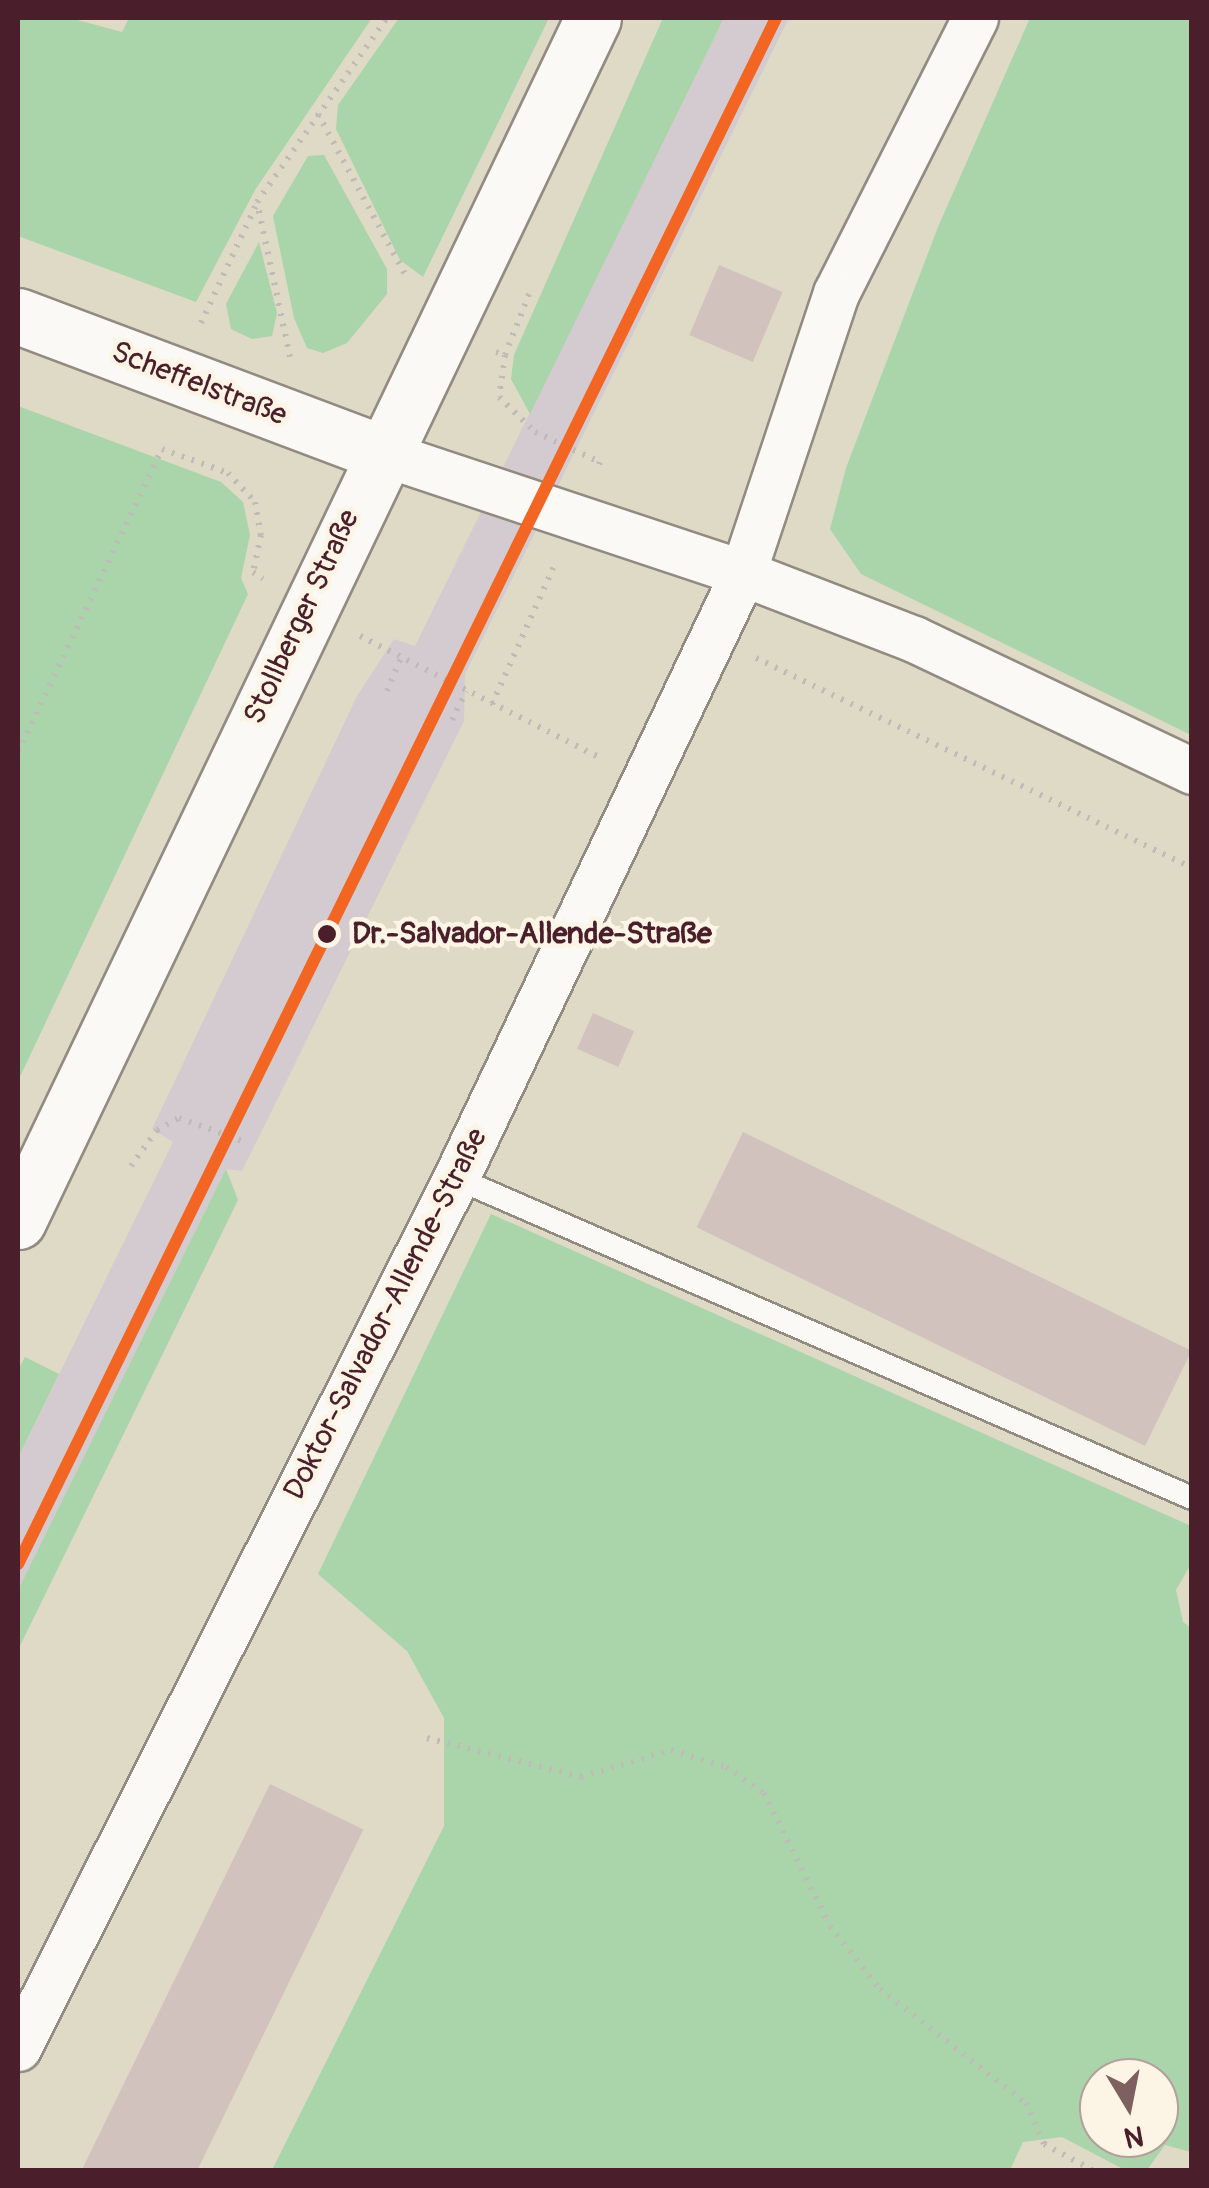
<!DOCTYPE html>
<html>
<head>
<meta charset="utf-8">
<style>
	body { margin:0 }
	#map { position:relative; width:1209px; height:2188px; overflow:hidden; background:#dedac6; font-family:Pangolin,sans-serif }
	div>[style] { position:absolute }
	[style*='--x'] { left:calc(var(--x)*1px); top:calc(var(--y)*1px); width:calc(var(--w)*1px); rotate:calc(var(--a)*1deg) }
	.industrial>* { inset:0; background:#d3cbcf }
	.green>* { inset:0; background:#aad4a9 }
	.building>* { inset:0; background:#d2c2be; transform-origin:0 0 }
	.path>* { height:6px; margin-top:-3px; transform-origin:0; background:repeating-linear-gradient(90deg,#c0bbb9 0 2.5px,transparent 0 10.5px) }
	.roads { filter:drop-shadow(2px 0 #938a82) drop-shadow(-2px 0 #938a82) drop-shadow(0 2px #938a82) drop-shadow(0 -2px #938a82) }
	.service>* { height:22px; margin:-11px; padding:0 11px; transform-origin:11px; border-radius:11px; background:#faf9f6 }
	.minor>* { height:45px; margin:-22.5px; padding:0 22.5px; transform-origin:22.5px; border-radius:22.5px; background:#faf9f6 }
	.secondary>* { height:55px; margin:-27.5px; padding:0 27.5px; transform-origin:27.5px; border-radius:27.5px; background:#faf9f6 }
	.tram-1>* { height:12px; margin:-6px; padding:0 6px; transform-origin:6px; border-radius:6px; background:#f26522 }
	.dots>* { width:28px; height:28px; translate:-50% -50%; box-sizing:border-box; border:5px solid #fcf5e5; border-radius:50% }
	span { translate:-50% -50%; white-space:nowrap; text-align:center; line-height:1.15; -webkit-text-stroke:9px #fcf5e5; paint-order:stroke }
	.street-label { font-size:30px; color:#4a1f2b }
	.stop-label { font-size:30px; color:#4a1f2b; font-weight:700 }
	.left { translate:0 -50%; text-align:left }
	.frame { position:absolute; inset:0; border:20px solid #4a1f2b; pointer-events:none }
	.north { position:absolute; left:1079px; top:2058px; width:100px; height:100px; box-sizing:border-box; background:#fcf5e5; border:2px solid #b59f9b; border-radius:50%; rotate:170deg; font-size:28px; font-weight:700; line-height:40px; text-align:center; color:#4a1f2b }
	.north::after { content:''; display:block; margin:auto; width:35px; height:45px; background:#7e6061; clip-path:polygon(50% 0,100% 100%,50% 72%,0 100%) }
</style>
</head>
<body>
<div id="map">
	<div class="industrial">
		<i style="clip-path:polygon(724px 18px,789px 18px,465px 674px,464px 721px,242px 1171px,226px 1169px,18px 1590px,18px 1458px,173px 1142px,152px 1129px,357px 696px,394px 639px,415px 646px)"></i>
	</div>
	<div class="green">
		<i style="clip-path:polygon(18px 18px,70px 18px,122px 32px,129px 18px,372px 18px,255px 190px,196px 302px,18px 236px)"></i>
		<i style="clip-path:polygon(399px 18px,549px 18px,423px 277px,400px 260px,336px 129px,338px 105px)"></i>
		<i style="clip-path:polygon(663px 18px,724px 18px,530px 414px,511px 379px,514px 355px)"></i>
		<i style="clip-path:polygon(1030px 18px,1191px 18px,1191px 735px,861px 574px,830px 529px,846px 468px,938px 227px)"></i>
		<i style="clip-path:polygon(324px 155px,387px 269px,387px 294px,347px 343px,323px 353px,307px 348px,294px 318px,273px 216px,308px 156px)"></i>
		<i style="clip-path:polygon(259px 242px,277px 313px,272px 336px,252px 339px,231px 329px,226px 304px)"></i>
		<i style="clip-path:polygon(18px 406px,221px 482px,243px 502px,250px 535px,241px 578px,248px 594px,18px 1081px)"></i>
		<i style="clip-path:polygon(226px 1169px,238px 1200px,18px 1650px,18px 1590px)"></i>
		<i style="clip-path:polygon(evenodd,491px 1214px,1191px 1526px,1191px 1564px,1176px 1590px,1183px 1622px,1192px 1629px,1191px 2152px,1165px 2145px,1147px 2170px,1125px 2170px,1062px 2137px,1023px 2142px,1010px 2170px,272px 2170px,444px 1826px,444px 1718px,407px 1651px,318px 1574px,491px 1214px,1099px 2078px,1159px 2078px,1159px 2138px,1099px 2138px,1099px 2078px)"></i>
		<i style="clip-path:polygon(25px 1357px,59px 1374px,18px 1458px,18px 1370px)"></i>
	</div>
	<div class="building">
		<i style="left:719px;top:265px;width:69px;height:76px;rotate:23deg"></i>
		<i style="left:593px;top:1013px;width:45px;height:39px;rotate:24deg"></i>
		<i style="left:743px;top:1132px;width:499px;height:106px;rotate:26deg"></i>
		<i style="left:270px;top:1784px;width:104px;height:430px;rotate:26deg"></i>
	</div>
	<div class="path">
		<i style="--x:318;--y:114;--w:184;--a:61.5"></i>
		<i style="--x:201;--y:323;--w:132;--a:-65"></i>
		<i style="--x:496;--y:352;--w:9;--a:18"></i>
		<i style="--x:505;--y:355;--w:42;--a:98.1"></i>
		<i style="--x:499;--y:397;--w:50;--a:44.2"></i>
		<i style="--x:535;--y:432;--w:72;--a:24.8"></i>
		<i style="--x:600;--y:462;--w:9;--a:111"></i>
		<i style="--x:505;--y:355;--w:66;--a:-68.5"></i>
		<i style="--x:290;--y:357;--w:158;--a:-102"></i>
		<i style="--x:257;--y:202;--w:225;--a:-54.8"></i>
		<i style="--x:360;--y:636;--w:268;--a:26.9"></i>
		<i style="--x:756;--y:658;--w:484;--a:25.7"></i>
		<i style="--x:387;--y:691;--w:36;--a:-67"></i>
		<i style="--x:492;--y:704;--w:154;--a:-65.8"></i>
		<i style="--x:452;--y:720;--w:32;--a:-64"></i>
		<i style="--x:18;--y:752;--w:335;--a:-64.6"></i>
		<i style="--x:162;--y:449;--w:70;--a:20"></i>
		<i style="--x:228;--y:473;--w:40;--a:47"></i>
		<i style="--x:255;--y:502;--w:34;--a:80"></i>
		<i style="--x:261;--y:535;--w:38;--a:102"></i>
		<i style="--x:253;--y:572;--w:12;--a:35"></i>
		<i style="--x:131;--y:1166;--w:44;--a:-54.2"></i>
		<i style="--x:157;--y:1130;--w:25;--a:-29"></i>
		<i style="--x:179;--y:1118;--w:70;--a:20"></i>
		<i style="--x:427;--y:1738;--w:159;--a:14.2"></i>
		<i style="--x:581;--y:1777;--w:94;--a:-16.7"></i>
		<i style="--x:671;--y:1750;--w:58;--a:17.2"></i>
		<i style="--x:726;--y:1767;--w:46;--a:34.4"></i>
		<i style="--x:764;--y:1793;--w:148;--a:63.6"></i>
		<i style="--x:830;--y:1926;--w:80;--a:51.6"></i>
		<i style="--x:880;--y:1989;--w:185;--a:38"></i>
		<i style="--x:1026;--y:2103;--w:45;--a:66.3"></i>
		<i style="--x:1044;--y:2144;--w:55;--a:28.4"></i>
	</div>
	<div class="roads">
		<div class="service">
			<i style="--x:456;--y:1178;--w:803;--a:23.5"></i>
		</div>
		<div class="minor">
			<i style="--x:975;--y:18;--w:308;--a:116.8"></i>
			<i style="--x:836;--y:293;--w:295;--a:108.4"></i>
			<i style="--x:743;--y:573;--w:183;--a:21.1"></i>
			<i style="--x:914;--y:639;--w:308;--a:25.4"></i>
			<i style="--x:18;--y:2048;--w:974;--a:-63.28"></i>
			<i style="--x:456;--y:1178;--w:670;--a:-64.62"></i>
			<i style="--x:743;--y:573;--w:383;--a:-161.6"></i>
		</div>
		<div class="secondary">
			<i style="--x:18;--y:316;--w:387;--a:20.6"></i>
			<i style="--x:18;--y:1221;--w:1333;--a:-64.45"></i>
		</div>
	</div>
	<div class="tram-1">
		<i style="--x:18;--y:1564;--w:1722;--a:-63.88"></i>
	</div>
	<div class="dots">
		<i style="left:327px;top:934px;background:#4a1f2b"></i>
	</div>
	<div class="street-label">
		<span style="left:199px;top:384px;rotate:21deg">Scheffelstraße</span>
		<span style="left:302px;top:617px;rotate:-65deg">Stollberger Straße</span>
		<span style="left:386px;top:1314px;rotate:-63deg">Doktor-Salvador-Allende-Straße</span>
	</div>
	<div class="stop-label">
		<span class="left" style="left:352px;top:934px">Dr.-Salvador-Allende-Straße</span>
	</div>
	<div class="frame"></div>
	<div class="north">N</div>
</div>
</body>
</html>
